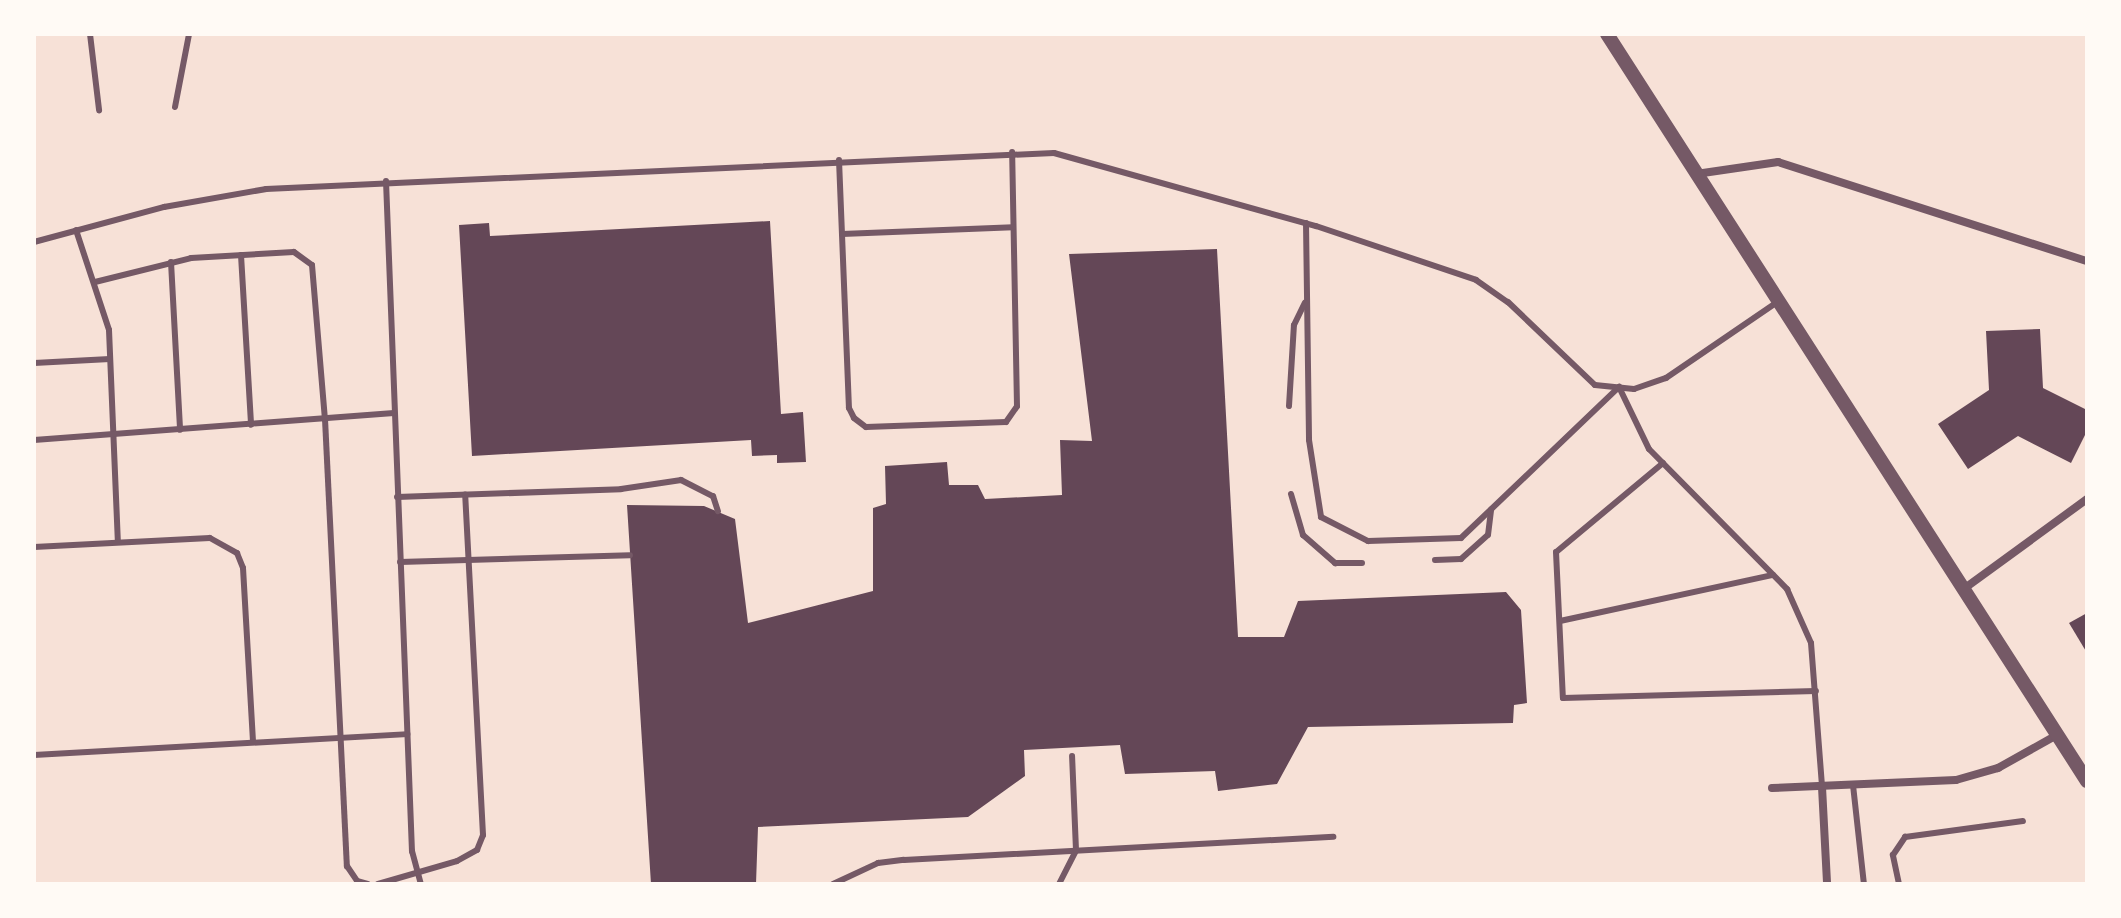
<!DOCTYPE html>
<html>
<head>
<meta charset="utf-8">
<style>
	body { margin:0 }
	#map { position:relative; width:2121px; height:918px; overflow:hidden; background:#f7e1d7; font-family:"Fira Sans Condensed",sans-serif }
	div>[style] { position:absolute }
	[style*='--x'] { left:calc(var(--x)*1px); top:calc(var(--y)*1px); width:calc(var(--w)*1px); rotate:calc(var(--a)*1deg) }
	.building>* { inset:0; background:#644757 }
	.service>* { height:6px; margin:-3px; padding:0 3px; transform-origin:3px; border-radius:3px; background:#755966 }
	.minor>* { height:8px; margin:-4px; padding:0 4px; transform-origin:4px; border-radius:4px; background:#755966 }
	.tertiary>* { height:14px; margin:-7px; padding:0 7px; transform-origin:7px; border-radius:7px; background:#755966 }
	span { translate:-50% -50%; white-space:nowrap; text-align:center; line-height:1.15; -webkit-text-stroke:8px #fffaf5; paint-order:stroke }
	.frame { position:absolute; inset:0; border:36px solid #fffaf5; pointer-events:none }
</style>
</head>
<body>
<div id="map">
	<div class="building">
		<i style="clip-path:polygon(770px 221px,781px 414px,803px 412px,806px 462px,777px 463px,777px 455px,752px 456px,751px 440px,472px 456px,459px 225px,489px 223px,490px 236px)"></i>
		<i style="clip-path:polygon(1217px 249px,1238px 637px,1284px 637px,1298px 601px,1506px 592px,1521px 610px,1527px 703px,1514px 705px,1513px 723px,1308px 727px,1277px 784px,1218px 791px,1215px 771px,1125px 774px,1120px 745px,1024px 750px,1025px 776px,968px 817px,758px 827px,756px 884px,651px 884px,627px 505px,704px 506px,735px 519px,748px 623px,873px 591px,873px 508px,886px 504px,885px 466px,947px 462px,949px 485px,978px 485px,985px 499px,1062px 495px,1060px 440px,1092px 441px,1069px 254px)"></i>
		<i style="clip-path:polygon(2040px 329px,2043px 388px,2087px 410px,2087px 431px,2071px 463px,2018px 436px,1968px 469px,1938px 424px,1989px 390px,1986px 331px)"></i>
		<i style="clip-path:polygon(2087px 613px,2087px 653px,2069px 623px)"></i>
	</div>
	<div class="service">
		<i style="--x:90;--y:34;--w:77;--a:83.2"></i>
		<i style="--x:175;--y:107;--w:74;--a:-79.1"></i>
		<i style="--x:839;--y:160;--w:248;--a:87.7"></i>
		<i style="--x:849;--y:408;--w:11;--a:63"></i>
		<i style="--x:854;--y:418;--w:15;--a:37"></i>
		<i style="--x:866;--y:427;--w:140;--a:-2"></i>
		<i style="--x:1006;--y:422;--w:19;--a:-55"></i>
		<i style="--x:1017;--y:406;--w:254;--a:-91.1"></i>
		<i style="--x:386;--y:181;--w:671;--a:87.78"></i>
		<i style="--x:412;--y:851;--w:34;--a:75"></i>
		<i style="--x:1306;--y:223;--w:217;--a:89.2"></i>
		<i style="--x:1309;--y:440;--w:78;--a:81.1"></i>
		<i style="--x:1321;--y:517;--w:53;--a:27.1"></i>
		<i style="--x:1368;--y:541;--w:93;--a:-1.8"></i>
		<i style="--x:1461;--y:538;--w:219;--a:-43.7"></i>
		<i style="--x:1619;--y:387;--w:69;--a:64.2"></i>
		<i style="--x:1649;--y:449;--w:197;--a:45.4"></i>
		<i style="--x:1787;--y:589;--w:59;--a:66"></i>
		<i style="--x:1811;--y:643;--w:144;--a:85.6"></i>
		<i style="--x:76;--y:230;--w:105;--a:71.7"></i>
		<i style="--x:109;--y:330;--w:211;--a:87.6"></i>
		<i style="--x:842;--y:234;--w:171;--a:-2.3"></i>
		<i style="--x:34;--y:242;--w:135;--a:-15.1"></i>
		<i style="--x:164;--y:207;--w:104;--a:-10"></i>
		<i style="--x:266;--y:189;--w:789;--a:-2.62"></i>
		<i style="--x:1054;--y:153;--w:272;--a:15.6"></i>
		<i style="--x:1316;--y:226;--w:169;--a:18.6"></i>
		<i style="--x:1476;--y:280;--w:39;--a:35"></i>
		<i style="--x:1508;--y:302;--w:120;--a:43.7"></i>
		<i style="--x:1595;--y:385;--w:39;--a:6"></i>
		<i style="--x:1634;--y:389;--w:34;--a:-19"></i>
		<i style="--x:1666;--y:378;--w:133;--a:-34.3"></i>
		<i style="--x:241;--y:255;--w:170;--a:86.6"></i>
		<i style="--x:171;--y:262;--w:168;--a:86.9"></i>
		<i style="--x:95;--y:282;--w:99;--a:-14"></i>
		<i style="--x:191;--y:258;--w:103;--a:-3.3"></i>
		<i style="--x:294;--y:252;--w:22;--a:36"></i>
		<i style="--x:312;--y:265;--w:155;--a:85.2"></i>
		<i style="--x:325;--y:419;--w:448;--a:87.2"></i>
		<i style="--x:347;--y:866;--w:18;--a:56"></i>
		<i style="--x:357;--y:881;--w:11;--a:15"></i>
		<i style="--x:34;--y:363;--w:76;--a:-3"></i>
		<i style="--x:1289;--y:406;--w:81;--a:-86.5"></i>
		<i style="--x:1294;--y:325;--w:25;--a:-64"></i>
		<i style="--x:34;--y:440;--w:361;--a:-4.3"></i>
		<i style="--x:1663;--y:463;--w:139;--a:140.2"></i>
		<i style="--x:1556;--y:552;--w:146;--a:87.3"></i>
		<i style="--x:1563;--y:698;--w:253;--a:-1.6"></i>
		<i style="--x:1291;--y:494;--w:43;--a:73.7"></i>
		<i style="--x:1303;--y:535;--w:43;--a:41.2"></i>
		<i style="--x:1335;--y:563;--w:27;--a:0"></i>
		<i style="--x:397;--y:497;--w:224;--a:-2"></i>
		<i style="--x:621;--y:489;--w:61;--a:-8.5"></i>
		<i style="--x:681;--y:480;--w:36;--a:27"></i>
		<i style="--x:713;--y:496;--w:16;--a:72"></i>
		<i style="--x:34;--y:547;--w:176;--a:-2.9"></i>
		<i style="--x:210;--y:538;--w:31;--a:29"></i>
		<i style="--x:237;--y:553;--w:16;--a:68"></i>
		<i style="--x:243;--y:568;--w:174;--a:86.7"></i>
		<i style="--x:1435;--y:560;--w:26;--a:-2"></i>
		<i style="--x:1461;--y:559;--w:36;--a:-42"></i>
		<i style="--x:1488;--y:535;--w:26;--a:-83"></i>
		<i style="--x:400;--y:562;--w:230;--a:-1.7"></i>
		<i style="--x:1560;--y:621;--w:218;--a:-12.2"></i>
		<i style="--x:34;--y:755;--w:374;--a:-3.2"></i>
		<i style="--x:1853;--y:785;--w:100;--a:83.7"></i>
		<i style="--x:378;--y:884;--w:82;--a:-16.2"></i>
		<i style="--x:457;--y:861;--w:23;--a:-29"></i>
		<i style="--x:477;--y:850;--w:16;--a:-68"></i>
		<i style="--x:483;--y:835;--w:341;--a:-93"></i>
		<i style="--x:833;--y:884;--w:50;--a:-25"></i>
		<i style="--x:878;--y:863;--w:26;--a:-7"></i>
		<i style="--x:904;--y:860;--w:430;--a:-3.1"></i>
		<i style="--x:1059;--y:884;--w:38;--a:-63"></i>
		<i style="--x:1076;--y:850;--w:94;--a:-92.4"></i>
		<i style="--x:1899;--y:884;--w:30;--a:-102"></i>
		<i style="--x:1893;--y:855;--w:22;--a:-56"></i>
		<i style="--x:1905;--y:837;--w:119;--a:-7.7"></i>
	</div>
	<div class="minor">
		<i style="--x:1696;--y:174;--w:83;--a:-8.3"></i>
		<i style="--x:1778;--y:162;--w:324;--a:17.8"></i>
		<i style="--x:1965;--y:588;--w:151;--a:-36.1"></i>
		<i style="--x:1822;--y:787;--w:97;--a:87"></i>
		<i style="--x:1772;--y:788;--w:184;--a:-2.5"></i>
		<i style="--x:1956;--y:780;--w:44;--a:-15.9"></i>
		<i style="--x:1998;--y:768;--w:68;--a:-29.2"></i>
	</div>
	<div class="tertiary">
		<i style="--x:1607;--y:34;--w:888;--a:57.28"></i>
	</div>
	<div class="frame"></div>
</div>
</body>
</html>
